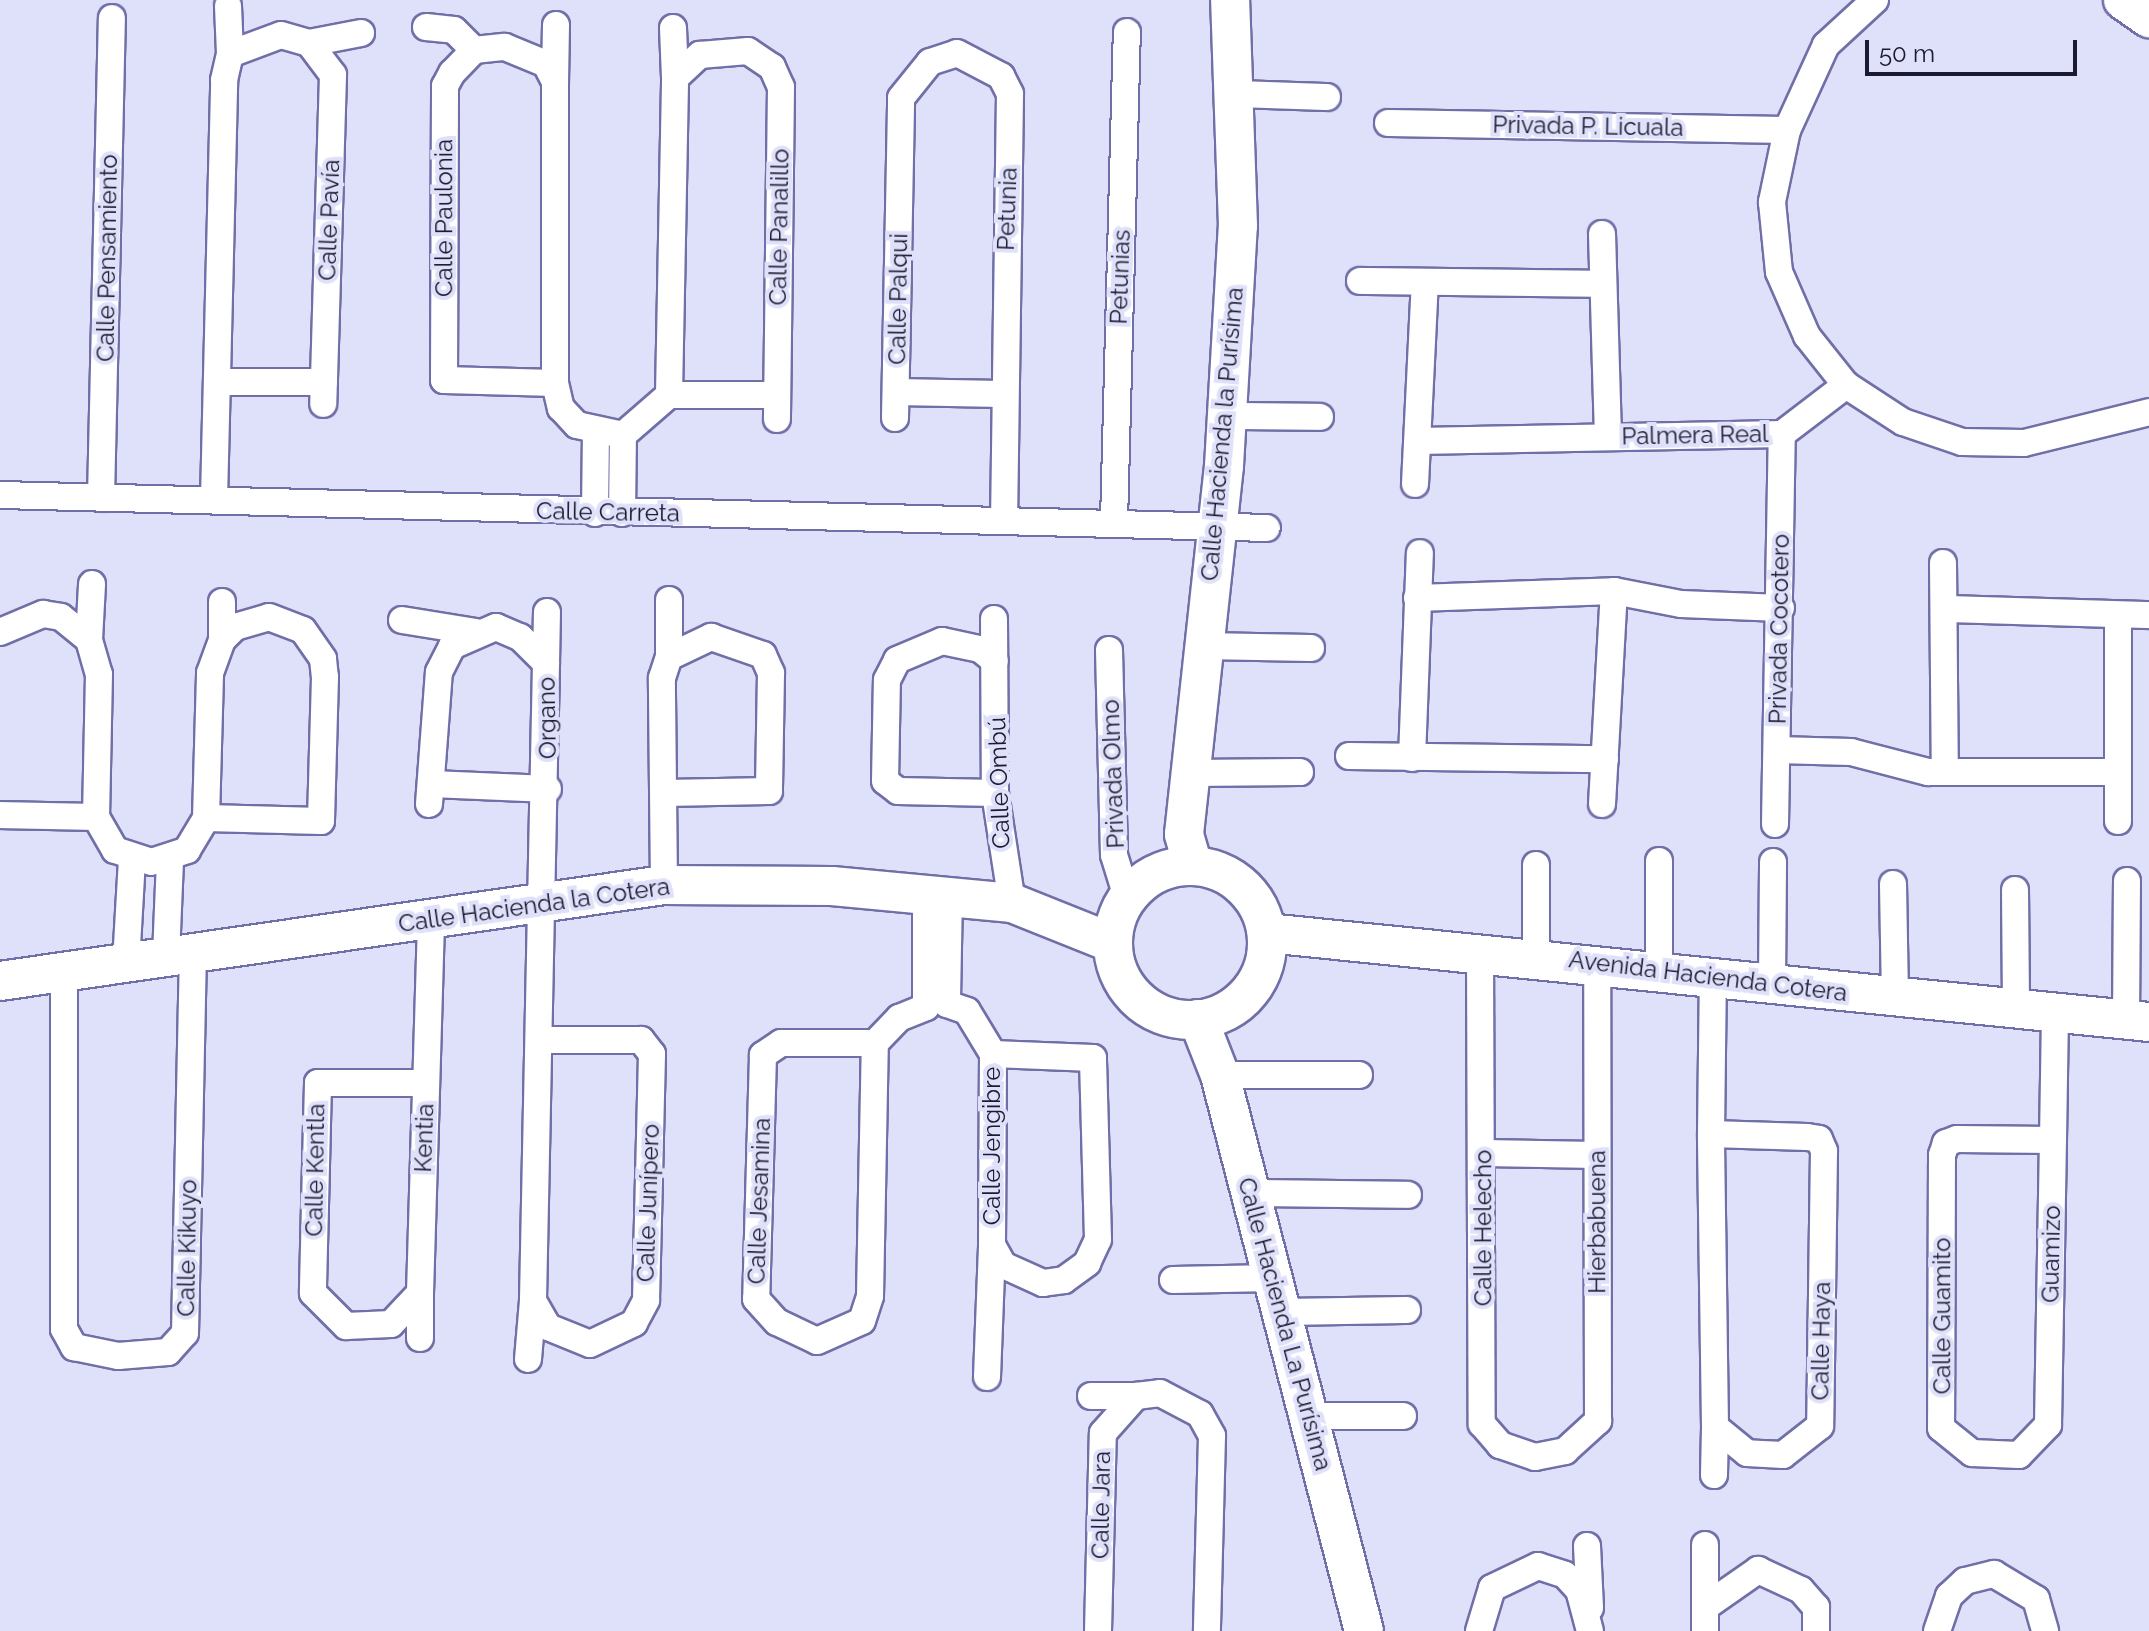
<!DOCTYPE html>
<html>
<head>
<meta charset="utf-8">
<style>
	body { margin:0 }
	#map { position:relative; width:2149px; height:1631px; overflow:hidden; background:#dfe0f9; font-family:Raleway,sans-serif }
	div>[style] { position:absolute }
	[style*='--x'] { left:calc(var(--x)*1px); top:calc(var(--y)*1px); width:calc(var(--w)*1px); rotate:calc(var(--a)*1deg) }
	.roads { filter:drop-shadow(2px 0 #706fa7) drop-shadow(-2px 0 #706fa7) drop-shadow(0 2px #706fa7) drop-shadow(0 -2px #706fa7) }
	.street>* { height:26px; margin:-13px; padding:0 13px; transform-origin:13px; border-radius:13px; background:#fff }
	.secondary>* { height:38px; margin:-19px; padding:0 19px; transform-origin:19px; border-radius:19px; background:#fff }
	.secondary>.ring { margin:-19px; padding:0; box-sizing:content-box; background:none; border:38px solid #fff; border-radius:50% }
	span { translate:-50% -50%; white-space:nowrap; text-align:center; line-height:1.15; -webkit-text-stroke:8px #dfe0f9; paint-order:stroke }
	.street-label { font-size:24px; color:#1b1a30 }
	.scale { position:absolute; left:1865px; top:40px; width:212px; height:36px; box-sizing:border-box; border:4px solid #1b1a30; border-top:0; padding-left:10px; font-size:24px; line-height:28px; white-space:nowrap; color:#1b1a30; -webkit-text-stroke:6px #dfe0f9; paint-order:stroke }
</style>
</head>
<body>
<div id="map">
	<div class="roads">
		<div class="street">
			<i style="--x:1875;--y:0;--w:67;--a:137.4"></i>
			<i style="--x:1826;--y:45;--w:94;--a:114.6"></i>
			<i style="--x:1787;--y:130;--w:74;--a:101.8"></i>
			<i style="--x:1772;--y:202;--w:70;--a:84.3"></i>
			<i style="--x:1779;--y:272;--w:70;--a:66.4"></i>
			<i style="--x:1807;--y:336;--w:63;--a:51.5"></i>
			<i style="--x:1846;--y:385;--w:68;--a:33"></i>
			<i style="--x:1903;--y:422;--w:62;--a:18.7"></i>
			<i style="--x:1962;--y:442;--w:62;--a:0.9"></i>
			<i style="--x:2024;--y:443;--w:129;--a:-13.9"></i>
			<i style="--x:228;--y:6;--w:48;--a:87.6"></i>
			<i style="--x:426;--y:27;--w:28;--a:6"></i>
			<i style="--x:454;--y:30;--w:28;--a:45"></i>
			<i style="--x:673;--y:28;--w:50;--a:87.7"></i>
			<i style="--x:309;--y:43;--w:53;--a:-10.9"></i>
			<i style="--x:555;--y:82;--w:57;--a:-89"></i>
			<i style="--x:1236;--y:94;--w:91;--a:1.9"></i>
			<i style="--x:1388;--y:123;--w:399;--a:1"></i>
			<i style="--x:1602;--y:234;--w:203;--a:88.3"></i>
			<i style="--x:1360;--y:281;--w:242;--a:0.7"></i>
			<i style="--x:217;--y:382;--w:107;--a:0"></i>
			<i style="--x:555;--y:383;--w:111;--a:-178.5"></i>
			<i style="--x:444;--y:380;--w:294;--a:-89.8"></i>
			<i style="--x:445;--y:86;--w:15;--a:-62"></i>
			<i style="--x:452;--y:73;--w:32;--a:-46"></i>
			<i style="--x:474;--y:50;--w:31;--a:-6"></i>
			<i style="--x:505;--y:47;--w:44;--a:22.5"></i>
			<i style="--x:546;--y:64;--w:20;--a:63"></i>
			<i style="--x:555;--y:82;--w:301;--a:90"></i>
			<i style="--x:555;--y:383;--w:26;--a:77"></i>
			<i style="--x:561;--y:408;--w:23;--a:47"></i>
			<i style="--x:577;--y:425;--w:47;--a:12.3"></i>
			<i style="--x:623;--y:435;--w:61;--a:-41"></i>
			<i style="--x:669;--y:395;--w:317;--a:-88.9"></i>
			<i style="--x:675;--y:78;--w:34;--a:-43"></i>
			<i style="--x:700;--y:55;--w:48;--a:-4.8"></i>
			<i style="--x:748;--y:51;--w:29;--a:34"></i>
			<i style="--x:772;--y:67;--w:22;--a:66"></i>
			<i style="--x:781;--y:87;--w:332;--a:90.7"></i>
			<i style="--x:896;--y:392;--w:106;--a:1.1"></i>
			<i style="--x:669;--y:395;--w:108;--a:0"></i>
			<i style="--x:1228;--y:416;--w:92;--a:0.6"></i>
			<i style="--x:895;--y:418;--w:320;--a:-88.9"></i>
			<i style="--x:901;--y:98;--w:46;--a:-51.1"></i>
			<i style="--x:930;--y:62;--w:28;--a:-18"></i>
			<i style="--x:957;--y:53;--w:50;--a:27.6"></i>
			<i style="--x:1001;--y:76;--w:20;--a:63"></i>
			<i style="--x:1010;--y:94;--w:426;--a:90.8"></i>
			<i style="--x:1782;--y:434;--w:81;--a:-37.4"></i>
			<i style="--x:1418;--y:441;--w:364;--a:-1.1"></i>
			<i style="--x:1415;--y:484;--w:202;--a:-87.2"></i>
			<i style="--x:0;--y:495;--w:1267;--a:1.49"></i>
			<i style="--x:101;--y:498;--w:480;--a:-88.7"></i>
			<i style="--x:214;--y:499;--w:419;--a:-88.6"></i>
			<i style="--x:224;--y:80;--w:27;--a:-77"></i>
			<i style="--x:230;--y:54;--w:54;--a:-20.4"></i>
			<i style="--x:281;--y:35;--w:29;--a:16"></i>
			<i style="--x:309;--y:43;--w:40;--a:53"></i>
			<i style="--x:333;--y:75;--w:329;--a:91.7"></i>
			<i style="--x:595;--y:513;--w:79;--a:-89.3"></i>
			<i style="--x:622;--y:513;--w:78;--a:-89.3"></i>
			<i style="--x:1114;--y:522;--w:490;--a:-88.5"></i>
			<i style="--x:1943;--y:563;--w:209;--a:89.5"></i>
			<i style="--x:1417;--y:598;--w:197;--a:-2"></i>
			<i style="--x:1614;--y:591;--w:68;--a:11"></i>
			<i style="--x:1681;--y:604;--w:100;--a:2.3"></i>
			<i style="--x:669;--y:600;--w:57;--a:90"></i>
			<i style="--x:1945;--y:609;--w:204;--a:1.7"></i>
			<i style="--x:2118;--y:615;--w:206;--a:90"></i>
			<i style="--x:994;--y:619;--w:174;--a:89.7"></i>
			<i style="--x:995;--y:793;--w:111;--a:81.2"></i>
			<i style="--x:402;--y:620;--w:75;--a:9.2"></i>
			<i style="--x:0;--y:632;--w:47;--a:-22.7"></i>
			<i style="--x:43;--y:614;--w:18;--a:9"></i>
			<i style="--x:61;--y:617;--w:36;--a:39"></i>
			<i style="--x:89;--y:640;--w:35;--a:74"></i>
			<i style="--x:99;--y:674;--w:143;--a:91.2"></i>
			<i style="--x:96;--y:817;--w:38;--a:60"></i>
			<i style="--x:115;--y:850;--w:38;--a:18"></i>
			<i style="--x:151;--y:862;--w:38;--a:-18"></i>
			<i style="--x:187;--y:850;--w:37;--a:-59"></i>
			<i style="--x:206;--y:818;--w:145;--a:-88.4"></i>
			<i style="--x:210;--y:673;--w:35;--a:-70"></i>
			<i style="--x:222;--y:640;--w:18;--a:-45"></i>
			<i style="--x:235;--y:627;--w:35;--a:-16"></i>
			<i style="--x:269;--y:617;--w:36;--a:21"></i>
			<i style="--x:303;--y:630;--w:35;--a:55"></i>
			<i style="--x:323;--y:659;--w:18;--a:84"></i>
			<i style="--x:325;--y:677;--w:144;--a:91.6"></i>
			<i style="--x:321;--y:821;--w:115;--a:-178.5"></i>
			<i style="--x:89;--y:640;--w:56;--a:-86.9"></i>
			<i style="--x:222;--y:640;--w:38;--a:-90"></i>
			<i style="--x:1203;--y:646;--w:108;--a:1.1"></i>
			<i style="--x:1109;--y:650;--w:205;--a:88.6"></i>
			<i style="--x:1114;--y:855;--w:44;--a:72.8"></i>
			<i style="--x:546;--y:663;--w:51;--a:-88.9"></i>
			<i style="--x:1777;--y:750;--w:74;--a:1.5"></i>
			<i style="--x:1851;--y:752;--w:80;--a:14.6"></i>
			<i style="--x:1928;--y:772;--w:190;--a:0"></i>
			<i style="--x:1349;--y:756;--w:256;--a:0.7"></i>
			<i style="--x:1412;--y:758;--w:205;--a:-87.8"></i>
			<i style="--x:1190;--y:773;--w:110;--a:-0.5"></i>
			<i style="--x:433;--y:784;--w:115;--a:2.5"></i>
			<i style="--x:995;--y:793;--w:97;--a:-178.8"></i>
			<i style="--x:898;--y:791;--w:16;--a:-142"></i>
			<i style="--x:885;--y:781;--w:101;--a:-88.9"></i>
			<i style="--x:887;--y:680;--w:22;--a:-63"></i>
			<i style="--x:897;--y:660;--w:49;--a:-22.9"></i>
			<i style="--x:942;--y:641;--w:39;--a:12"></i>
			<i style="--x:980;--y:649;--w:19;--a:39"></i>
			<i style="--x:429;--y:804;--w:132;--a:-85.7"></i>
			<i style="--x:439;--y:672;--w:29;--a:-63"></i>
			<i style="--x:452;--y:646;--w:48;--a:-23.4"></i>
			<i style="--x:496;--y:627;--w:26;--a:23"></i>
			<i style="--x:520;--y:637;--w:37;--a:45"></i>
			<i style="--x:546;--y:663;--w:638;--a:91.17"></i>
			<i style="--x:533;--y:1301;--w:30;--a:60"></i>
			<i style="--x:548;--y:1327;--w:45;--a:22"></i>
			<i style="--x:590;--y:1344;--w:49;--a:-25.5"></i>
			<i style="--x:634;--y:1323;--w:26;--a:-62"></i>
			<i style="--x:646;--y:1300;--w:246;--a:-88.6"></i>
			<i style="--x:652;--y:1054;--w:18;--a:-128"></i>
			<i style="--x:641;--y:1040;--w:100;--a:180"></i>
			<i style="--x:1602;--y:804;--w:213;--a:-86.8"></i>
			<i style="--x:0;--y:815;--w:96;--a:1.2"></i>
			<i style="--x:1775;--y:824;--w:390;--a:-89"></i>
			<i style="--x:1893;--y:884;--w:114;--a:89"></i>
			<i style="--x:664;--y:885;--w:207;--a:-90.6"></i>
			<i style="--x:662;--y:678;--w:22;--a:-72"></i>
			<i style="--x:669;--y:657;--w:47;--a:-25.5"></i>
			<i style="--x:711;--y:637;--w:55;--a:19.1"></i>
			<i style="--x:763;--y:655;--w:20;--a:66"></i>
			<i style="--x:771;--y:673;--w:118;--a:91"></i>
			<i style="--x:769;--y:791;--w:104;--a:178.9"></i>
			<i style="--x:2015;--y:890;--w:122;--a:89.5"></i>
			<i style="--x:949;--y:895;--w:109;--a:91.1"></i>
			<i style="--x:947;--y:1004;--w:21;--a:19"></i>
			<i style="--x:967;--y:1011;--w:50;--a:58.8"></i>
			<i style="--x:993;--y:1054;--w:191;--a:90.3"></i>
			<i style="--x:992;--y:1245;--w:23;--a:61"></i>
			<i style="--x:1003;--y:1265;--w:44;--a:24.2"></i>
			<i style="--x:1043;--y:1283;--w:21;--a:-8"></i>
			<i style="--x:1064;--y:1280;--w:29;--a:-36"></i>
			<i style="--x:1087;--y:1263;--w:26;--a:-65"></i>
			<i style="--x:1098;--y:1239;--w:181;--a:-91.6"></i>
			<i style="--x:1093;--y:1058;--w:100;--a:-177.7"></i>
			<i style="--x:1480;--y:951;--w:473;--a:89.8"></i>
			<i style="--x:1482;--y:1424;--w:28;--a:49"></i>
			<i style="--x:1500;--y:1445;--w:37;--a:19"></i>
			<i style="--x:1535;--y:1457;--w:31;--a:-11"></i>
			<i style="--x:1565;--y:1451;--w:45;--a:-42.3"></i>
			<i style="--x:1598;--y:1421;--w:459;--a:-90.1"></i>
			<i style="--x:166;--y:956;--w:96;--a:-87.6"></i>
			<i style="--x:1536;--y:956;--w:91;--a:-90"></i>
			<i style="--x:126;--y:963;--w:104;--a:-86.7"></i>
			<i style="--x:1659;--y:968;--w:107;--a:-90"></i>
			<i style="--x:64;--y:972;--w:357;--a:90"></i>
			<i style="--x:64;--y:1329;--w:21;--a:61"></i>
			<i style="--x:74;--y:1347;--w:45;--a:11.6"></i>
			<i style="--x:118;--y:1356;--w:50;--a:-4.6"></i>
			<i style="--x:168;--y:1352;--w:25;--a:-48"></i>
			<i style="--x:185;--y:1333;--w:380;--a:-88.8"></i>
			<i style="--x:1772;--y:982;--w:120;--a:-89.5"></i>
			<i style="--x:2126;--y:1022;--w:141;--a:-89.6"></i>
			<i style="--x:875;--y:1043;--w:94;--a:180"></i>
			<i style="--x:781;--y:1043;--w:22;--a:146"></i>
			<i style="--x:763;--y:1055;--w:244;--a:91.6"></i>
			<i style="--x:756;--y:1299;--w:31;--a:48"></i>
			<i style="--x:777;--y:1322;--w:44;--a:25.4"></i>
			<i style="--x:817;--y:1341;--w:49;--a:-24"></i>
			<i style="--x:862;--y:1321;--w:26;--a:-72"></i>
			<i style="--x:870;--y:1296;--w:253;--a:-88.9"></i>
			<i style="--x:875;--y:1043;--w:35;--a:-46"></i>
			<i style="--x:899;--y:1018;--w:29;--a:-22"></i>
			<i style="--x:926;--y:1007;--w:114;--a:-90"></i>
			<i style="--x:1220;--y:1075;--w:139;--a:0"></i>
			<i style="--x:426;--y:1083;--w:108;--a:180"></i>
			<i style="--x:318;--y:1083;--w:210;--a:91.4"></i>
			<i style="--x:313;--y:1293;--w:47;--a:45"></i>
			<i style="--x:346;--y:1326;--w:45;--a:-2.5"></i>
			<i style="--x:391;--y:1324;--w:42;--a:-46.9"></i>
			<i style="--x:420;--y:1293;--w:375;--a:-88.3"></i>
			<i style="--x:1711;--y:1134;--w:96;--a:1.8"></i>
			<i style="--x:1807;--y:1137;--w:12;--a:9"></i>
			<i style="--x:1819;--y:1139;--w:13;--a:67"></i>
			<i style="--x:1824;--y:1151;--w:275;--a:90.8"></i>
			<i style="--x:1820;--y:1426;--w:47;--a:141.9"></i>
			<i style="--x:1783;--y:1455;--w:36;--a:-177"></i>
			<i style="--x:1747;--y:1453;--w:41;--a:-140.9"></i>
			<i style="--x:1715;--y:1427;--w:293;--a:-90.8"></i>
			<i style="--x:1711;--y:1134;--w:161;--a:-89.3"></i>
			<i style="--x:2053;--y:1140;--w:96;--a:-179.4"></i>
			<i style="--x:1957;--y:1139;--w:12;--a:160"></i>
			<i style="--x:1946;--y:1143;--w:13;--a:108"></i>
			<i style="--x:1942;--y:1155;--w:273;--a:90.2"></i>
			<i style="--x:1941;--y:1428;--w:40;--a:39"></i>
			<i style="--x:1972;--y:1453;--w:47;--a:2.4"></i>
			<i style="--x:2019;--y:1455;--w:42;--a:-46"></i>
			<i style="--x:2048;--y:1425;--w:285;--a:-89"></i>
			<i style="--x:2053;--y:1140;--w:124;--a:-89.1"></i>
			<i style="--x:1484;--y:1153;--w:113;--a:1"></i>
			<i style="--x:1251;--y:1193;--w:157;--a:0.7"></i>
			<i style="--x:1173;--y:1280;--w:100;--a:-1.1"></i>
			<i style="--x:1282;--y:1312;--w:125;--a:-0.9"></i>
			<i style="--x:420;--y:1338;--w:45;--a:-90"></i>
			<i style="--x:528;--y:1359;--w:58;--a:-85.1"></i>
			<i style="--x:987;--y:1377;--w:132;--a:-87.8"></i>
			<i style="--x:1091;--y:1396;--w:45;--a:0"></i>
			<i style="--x:1309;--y:1416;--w:94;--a:0"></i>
			<i style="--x:1714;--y:1475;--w:48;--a:-88.8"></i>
			<i style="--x:1587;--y:1546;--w:62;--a:87.2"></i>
			<i style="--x:1705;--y:1607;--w:62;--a:-90"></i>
			<i style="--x:1098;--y:1631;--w:198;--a:-88.6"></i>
			<i style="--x:1103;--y:1433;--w:50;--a:-48.3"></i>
			<i style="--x:1136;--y:1396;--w:24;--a:-7"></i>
			<i style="--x:1160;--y:1393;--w:45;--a:27.7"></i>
			<i style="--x:1200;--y:1414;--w:25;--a:61"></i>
			<i style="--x:1212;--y:1436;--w:195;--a:91.5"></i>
			<i style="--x:1479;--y:1631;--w:45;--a:-73.2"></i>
			<i style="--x:1492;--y:1588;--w:51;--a:-25.6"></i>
			<i style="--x:1538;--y:1566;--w:28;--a:18"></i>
			<i style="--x:1565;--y:1575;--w:21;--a:47"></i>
			<i style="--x:1579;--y:1590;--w:42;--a:75"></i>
			<i style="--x:1705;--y:1631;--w:24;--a:-90"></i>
			<i style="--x:1705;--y:1607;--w:65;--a:-34.9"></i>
			<i style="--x:1758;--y:1570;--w:47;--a:24.9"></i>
			<i style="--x:1801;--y:1590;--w:23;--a:49"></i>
			<i style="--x:1816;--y:1607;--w:24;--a:90"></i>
			<i style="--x:1937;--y:1631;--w:37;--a:-71"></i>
			<i style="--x:1949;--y:1596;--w:22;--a:-43"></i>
			<i style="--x:1965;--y:1581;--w:30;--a:-14"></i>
			<i style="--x:1994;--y:1574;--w:49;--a:30.8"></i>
			<i style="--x:2036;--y:1599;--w:33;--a:74"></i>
		</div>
		<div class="secondary">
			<i style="--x:2123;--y:0;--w:32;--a:35"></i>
			<i style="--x:1193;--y:866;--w:33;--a:-106"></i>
			<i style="--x:1184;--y:834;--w:370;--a:-83.8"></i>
			<i style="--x:1224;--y:466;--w:240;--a:-86.7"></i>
			<i style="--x:1238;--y:226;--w:226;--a:-92"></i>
			<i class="ring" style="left:1113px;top:866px;width:116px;height:116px"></i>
			<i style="--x:1267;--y:933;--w:886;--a:5.76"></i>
			<i style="--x:0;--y:981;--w:671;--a:-8.23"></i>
			<i style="--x:664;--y:885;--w:168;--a:0.3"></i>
			<i style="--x:832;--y:886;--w:181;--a:5.4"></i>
			<i style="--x:1012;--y:903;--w:108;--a:21.8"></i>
			<i style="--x:1198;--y:1019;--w:60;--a:68.6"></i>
			<i style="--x:1220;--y:1075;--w:574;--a:75.48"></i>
		</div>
	</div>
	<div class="street-label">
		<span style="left:1588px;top:126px;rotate:1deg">Privada P. Licuala</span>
		<span style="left:1007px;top:209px;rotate:-88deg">Petunia</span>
		<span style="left:444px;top:218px;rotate:-90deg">Calle Paulonia</span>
		<span style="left:329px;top:220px;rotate:-88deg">Calle Pavía</span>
		<span style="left:779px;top:227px;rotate:-89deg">Calle Panalillo</span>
		<span style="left:107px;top:258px;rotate:-89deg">Calle Pensamiento</span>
		<span style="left:1120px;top:277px;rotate:-88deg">Petunias</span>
		<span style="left:898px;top:299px;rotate:-89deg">Calle Palqui</span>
		<span style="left:1222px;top:434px;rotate:-85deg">Calle Hacienda la Purísima</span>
		<span style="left:1695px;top:435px;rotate:-1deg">Palmera Real</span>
		<span style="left:608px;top:512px;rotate:1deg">Calle Carreta</span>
		<span style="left:1779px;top:629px;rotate:-89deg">Privada Cocotero</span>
		<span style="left:547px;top:718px;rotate:-91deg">Organo</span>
		<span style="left:1113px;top:774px;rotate:-92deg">Privada Olmo</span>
		<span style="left:999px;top:783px;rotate:-92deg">Calle Ombú</span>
		<span style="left:534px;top:905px;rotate:-8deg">Calle Hacienda la Cotera</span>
		<span style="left:1708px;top:976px;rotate:7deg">Avenida Hacienda Cotera</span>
		<span style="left:424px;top:1138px;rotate:-88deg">Kentia</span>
		<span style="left:992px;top:1146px;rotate:-90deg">Calle Jengibre</span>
		<span style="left:315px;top:1170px;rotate:-89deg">Calle Kentla</span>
		<span style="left:759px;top:1201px;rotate:-88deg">Calle Jesamina</span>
		<span style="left:648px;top:1203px;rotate:-88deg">Calle Junípero</span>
		<span style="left:1597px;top:1222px;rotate:-90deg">Hierbabuena</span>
		<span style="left:1483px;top:1228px;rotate:-90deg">Calle Helecho</span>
		<span style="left:187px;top:1248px;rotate:-89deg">Calle Kikuyo</span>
		<span style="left:2051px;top:1254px;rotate:-89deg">Guamizo</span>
		<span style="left:1942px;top:1316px;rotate:-90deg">Calle Guamito</span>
		<span style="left:1285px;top:1324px;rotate:75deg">Calle Hacienda La Purísima</span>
		<span style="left:1821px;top:1341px;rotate:-89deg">Calle Haya</span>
		<span style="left:1101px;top:1505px;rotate:-89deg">Calle Jara</span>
	</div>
	<div class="scale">50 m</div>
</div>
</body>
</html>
